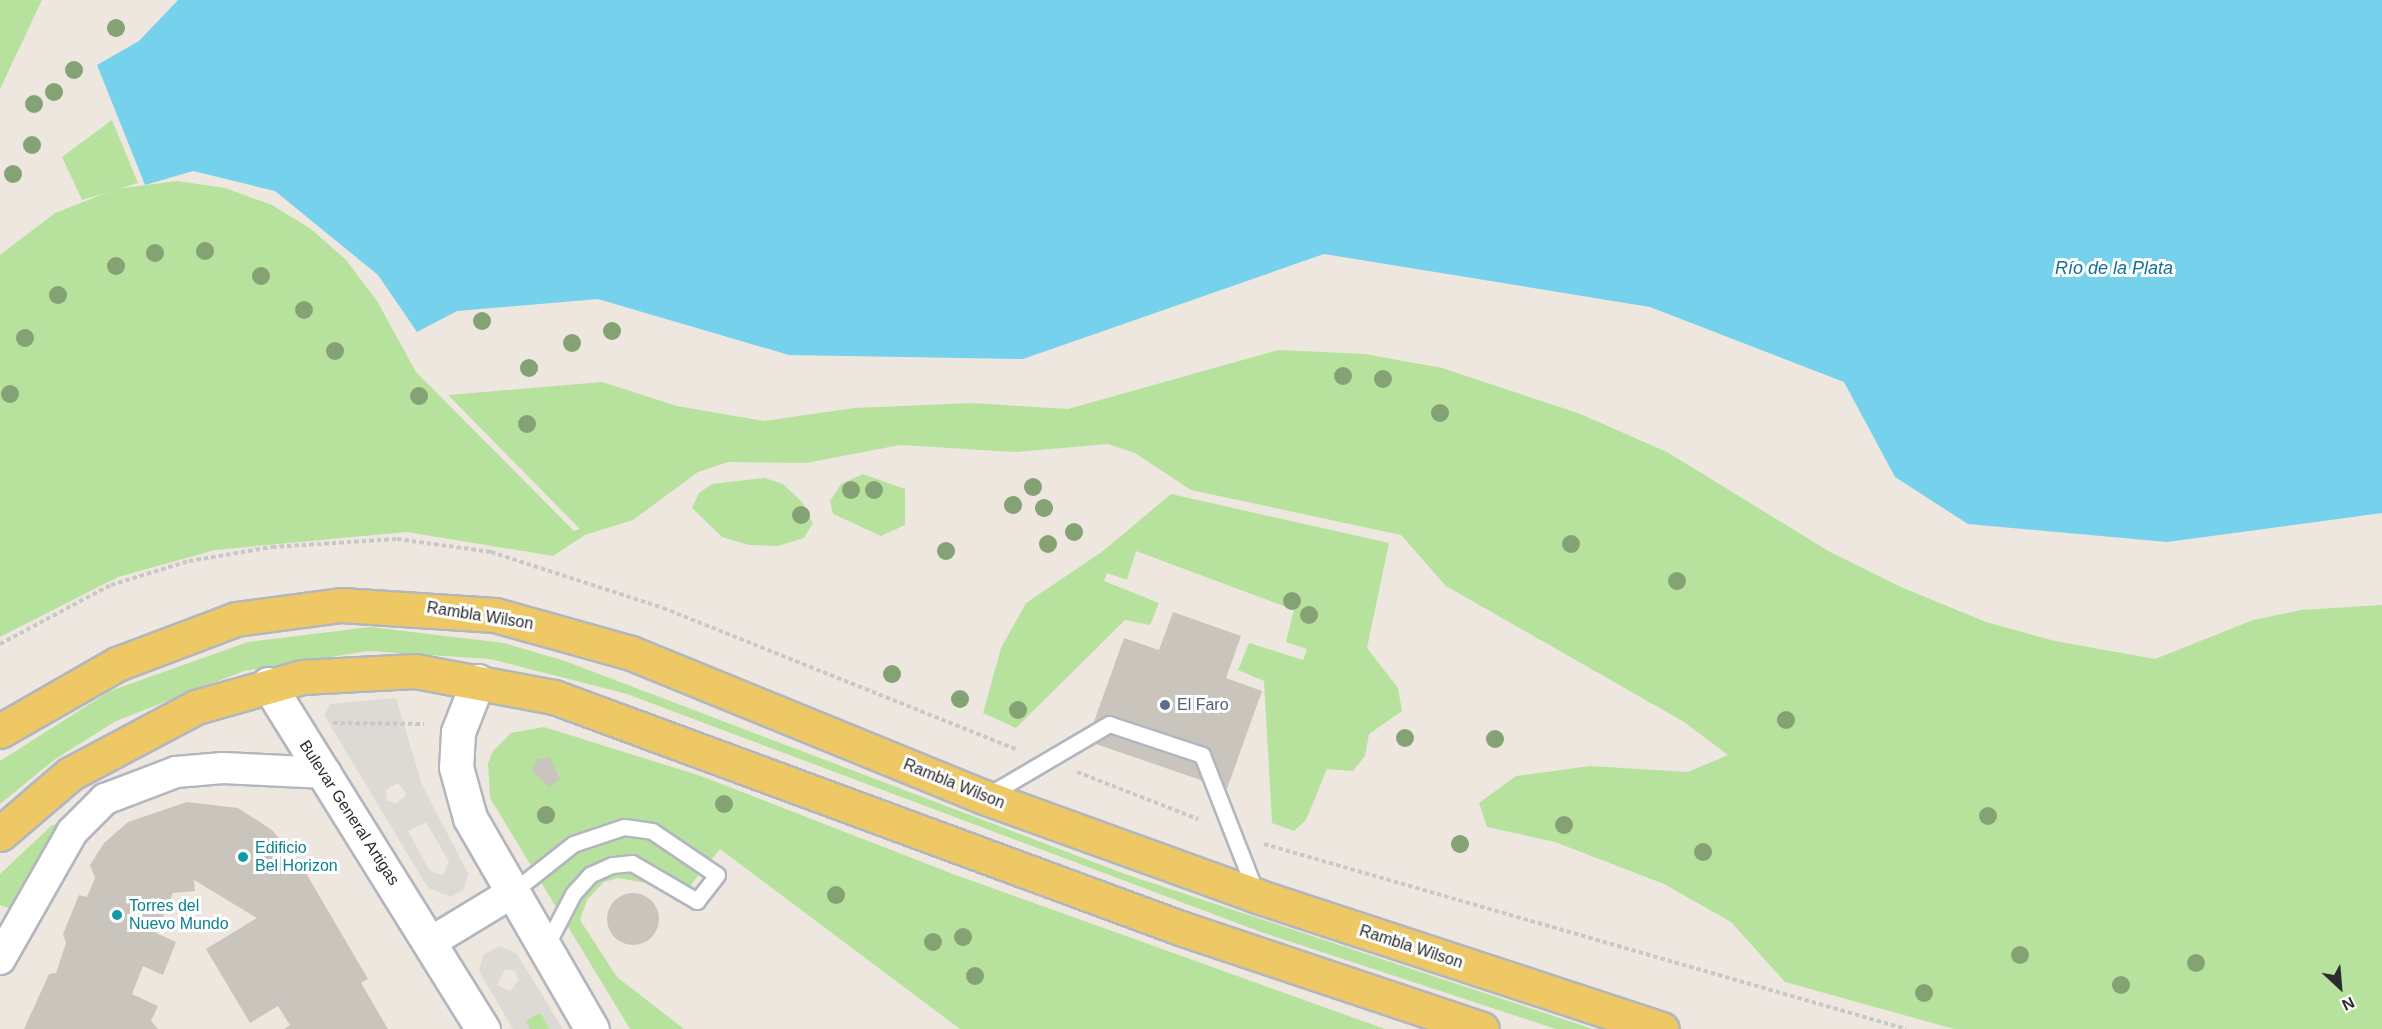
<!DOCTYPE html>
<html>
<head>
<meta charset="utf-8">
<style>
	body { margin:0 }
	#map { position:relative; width:2382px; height:1029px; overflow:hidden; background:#ede7df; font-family:Arial,sans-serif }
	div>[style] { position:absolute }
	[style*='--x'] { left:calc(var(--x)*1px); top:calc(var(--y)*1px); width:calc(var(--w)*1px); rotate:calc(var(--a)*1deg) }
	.green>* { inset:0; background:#b7e29d }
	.plaza>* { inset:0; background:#dddad6 }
	.water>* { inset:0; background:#75d1ec }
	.building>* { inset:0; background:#c9c5bd }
	.round { border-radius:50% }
	.path>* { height:4px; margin-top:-2px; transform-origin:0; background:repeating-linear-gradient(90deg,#c8c8c8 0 4.5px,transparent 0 7.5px) }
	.roads { filter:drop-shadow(2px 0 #b2b6bf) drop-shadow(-2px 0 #b2b6bf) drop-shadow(0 2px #b2b6bf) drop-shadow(0 -2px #b2b6bf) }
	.service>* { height:15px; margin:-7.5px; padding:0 7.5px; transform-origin:7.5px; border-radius:7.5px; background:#fff }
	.minor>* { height:30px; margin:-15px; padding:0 15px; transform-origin:15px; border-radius:15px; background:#fff }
	.secondary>* { height:33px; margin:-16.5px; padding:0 16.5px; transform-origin:16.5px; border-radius:16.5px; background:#fff }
	.primary>* { height:33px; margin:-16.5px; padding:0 16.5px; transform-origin:16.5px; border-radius:16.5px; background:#edc864 }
	.trees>* { width:18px; height:18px; margin:-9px; border-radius:50%; background:#84a274 }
	.dots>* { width:16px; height:16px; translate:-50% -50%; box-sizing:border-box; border:3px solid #fff; border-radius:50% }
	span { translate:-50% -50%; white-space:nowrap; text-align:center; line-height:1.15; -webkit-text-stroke:6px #fff; paint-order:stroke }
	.street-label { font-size:16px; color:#2c2c2c }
	.service-label { font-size:16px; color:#4e5e75 }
	.left { translate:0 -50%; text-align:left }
	.culture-label { font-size:16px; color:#0d838f }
	.water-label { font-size:18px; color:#11709b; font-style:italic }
	.north { position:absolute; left:2310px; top:957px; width:60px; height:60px; -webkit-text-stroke:4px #fff; paint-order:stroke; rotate:154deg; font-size:16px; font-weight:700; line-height:24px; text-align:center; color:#2c2c2c }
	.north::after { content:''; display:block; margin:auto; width:21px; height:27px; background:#2c2c2c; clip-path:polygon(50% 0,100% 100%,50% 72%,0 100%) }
</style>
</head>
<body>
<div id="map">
	<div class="green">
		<i style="clip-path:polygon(0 0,42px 0,0 89px)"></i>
		<i style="clip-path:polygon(112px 120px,138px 183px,82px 200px,62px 157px)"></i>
		<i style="clip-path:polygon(177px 181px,225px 188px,272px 205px,311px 229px,346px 260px,377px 301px,416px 372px,574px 531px,580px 529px,448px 395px,602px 382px,677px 406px,764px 421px,854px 408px,972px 403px,1068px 409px,1278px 350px,1365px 354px,1442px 368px,1578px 413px,1667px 452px,1830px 552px,1901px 587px,1986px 622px,2055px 641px,2155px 659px,2253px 620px,2301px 610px,2382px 605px,2382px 1029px,1954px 1029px,1785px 982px,1731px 922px,1664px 884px,1555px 842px,1487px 827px,1479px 803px,1516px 776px,1590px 766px,1688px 772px,1728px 755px,1684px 722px,1446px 586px,1401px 535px,1191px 490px,1135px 453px,1108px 444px,1015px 452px,900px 445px,806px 463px,728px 462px,698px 472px,633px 520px,585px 535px,553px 556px,407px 532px,215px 550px,118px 577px,0 637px,0 255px,55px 213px,116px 189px)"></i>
		<i style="clip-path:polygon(863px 474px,905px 489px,905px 525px,881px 536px,833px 514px,830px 501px,841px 484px)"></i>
		<i style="clip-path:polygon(765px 478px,783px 484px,802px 502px,813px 523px,804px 538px,778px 546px,749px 545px,722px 537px,692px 508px,699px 493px,712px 484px)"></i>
		<i style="clip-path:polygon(1171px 494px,1389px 543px,1367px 648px,1398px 688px,1402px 711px,1369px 734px,1365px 756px,1353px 771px,1327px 769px,1306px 820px,1294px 831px,1272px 823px,1264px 681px,1238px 670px,1249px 643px,1303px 660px,1307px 649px,1286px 642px,1294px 610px,1136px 551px,1127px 580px,1107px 573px,1104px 581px,1159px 603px,1150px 625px,1125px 620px,1016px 728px,983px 713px,1001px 648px,1026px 603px,1103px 551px)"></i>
		<i style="clip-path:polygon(370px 627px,504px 643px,565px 661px,1125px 874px,1593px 1029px,1556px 1029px,1261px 932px,627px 694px,490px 659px,368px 651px,244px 671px,116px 721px,54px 760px,0 804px,0 761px,110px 691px,248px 642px)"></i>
		<i style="clip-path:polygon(544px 727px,701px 776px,953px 874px,1385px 1029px,960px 1029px,720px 849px,677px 902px,652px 884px,618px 878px,604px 882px,587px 900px,580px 920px,617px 977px,684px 1029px,630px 1029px,490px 798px,488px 763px,493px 751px,511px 733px)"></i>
		<i style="clip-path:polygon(71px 817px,11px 909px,0 905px,0 874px,51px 826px)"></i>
		<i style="clip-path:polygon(541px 1012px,550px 1029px,530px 1029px,525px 1021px)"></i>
	</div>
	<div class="plaza">
		<i style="clip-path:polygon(evenodd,396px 698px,422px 785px,468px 873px,464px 889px,451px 897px,428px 888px,324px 715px,330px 704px,396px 698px,398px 783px,407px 794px,396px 804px,387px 800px,386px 790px,398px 783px,396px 698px,426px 822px,449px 862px,443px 875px,430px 871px,408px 831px,426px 822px)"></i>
		<i style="clip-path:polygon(evenodd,500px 946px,517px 954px,563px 1029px,550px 1029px,540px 1012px,525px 1021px,530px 1029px,513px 1029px,479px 971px,483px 955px,500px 946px,505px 969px,515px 971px,519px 980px,510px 991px,497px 985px,505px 969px)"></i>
	</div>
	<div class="water">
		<i style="clip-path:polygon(178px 0,2382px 0,2382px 513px,2167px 542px,1968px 524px,1895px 477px,1844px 382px,1650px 307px,1324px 254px,1023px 359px,789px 355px,598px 299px,457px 311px,417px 332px,378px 275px,275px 191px,193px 171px,145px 185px,97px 65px,139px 41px)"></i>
	</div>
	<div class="building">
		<i style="clip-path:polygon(1173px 612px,1241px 636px,1226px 678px,1262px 691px,1227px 789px,1087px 741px,1124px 638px,1159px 650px)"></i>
		<i style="clip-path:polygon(550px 757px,560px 779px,549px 787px,532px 771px,537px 759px)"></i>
		<i style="clip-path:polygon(187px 802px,238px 808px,272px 830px,300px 863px,368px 979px,361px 983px,388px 1029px,284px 1029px,290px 1025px,278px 1006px,250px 1023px,206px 949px,257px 918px,194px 880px,195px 891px,173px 893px,156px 933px,176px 942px,163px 975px,143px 966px,132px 994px,158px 1006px,151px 1021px,158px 1029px,24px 1029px,49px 974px,56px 973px,66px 943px,63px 934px,79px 895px,87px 897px,95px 878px,90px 865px,104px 843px,128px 822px)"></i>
		<i class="round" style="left:607px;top:893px;width:52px;height:52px"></i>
	</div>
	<div class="path">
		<i style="--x:0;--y:644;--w:126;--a:-28"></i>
		<i style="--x:111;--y:585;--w:82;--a:-17.1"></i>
		<i style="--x:189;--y:561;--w:84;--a:-9.6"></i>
		<i style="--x:272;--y:547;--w:125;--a:-3.7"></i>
		<i style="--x:397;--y:539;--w:95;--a:7.9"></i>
		<i style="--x:491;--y:552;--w:181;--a:18"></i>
		<i style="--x:663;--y:608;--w:380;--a:21.8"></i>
		<i style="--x:333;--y:723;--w:91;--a:0.6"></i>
		<i style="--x:1077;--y:772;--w:130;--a:21.2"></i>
		<i style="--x:1264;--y:844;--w:668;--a:16.07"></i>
	</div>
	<div class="roads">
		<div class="service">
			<i style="--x:985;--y:797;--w:144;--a:-30.5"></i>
			<i style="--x:1109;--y:724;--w:98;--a:18.4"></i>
			<i style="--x:1202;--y:755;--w:148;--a:68.6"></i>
			<i style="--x:510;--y:894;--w:80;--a:-38.4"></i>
			<i style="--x:573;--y:844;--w:54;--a:-18.4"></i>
			<i style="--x:624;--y:827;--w:28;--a:8"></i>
			<i style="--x:652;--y:831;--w:78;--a:34.1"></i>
			<i style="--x:717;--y:875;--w:33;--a:128"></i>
			<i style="--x:697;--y:901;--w:75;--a:-149.7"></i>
			<i style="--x:632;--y:863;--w:20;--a:174"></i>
			<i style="--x:612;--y:865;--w:24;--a:156"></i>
			<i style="--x:590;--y:875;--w:25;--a:132"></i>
			<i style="--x:573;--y:894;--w:61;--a:117.4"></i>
		</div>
		<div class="minor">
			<i style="--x:431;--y:942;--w:92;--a:-31.3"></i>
			<i style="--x:0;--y:959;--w:146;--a:-60.4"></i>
			<i style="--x:72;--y:832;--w:47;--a:-45"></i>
			<i style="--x:105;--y:799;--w:76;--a:-20.8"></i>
			<i style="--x:176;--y:772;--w:47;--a:-4.9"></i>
			<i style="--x:223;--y:768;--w:103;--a:2.8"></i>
		</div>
		<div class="secondary">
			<i style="--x:478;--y:681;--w:55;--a:111.4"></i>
			<i style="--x:458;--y:732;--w:35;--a:93"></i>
			<i style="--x:456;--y:767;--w:53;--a:74.6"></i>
			<i style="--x:470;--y:818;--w:244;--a:60"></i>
			<i style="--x:268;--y:684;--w:407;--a:58.1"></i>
		</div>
		<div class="primary">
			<i style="--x:0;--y:731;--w:135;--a:-29.8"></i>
			<i style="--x:117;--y:664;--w:127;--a:-20.7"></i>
			<i style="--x:236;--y:619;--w:106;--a:-7.6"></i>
			<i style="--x:341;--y:605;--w:154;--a:3.7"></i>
			<i style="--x:495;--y:615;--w:141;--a:15.6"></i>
			<i style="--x:631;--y:653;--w:381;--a:22.2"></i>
			<i style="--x:984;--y:797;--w:290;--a:19.9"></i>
			<i style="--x:1257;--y:896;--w:426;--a:18.2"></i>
			<i style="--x:0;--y:834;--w:92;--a:-40.6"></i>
			<i style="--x:70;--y:774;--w:143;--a:-28"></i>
			<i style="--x:196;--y:707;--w:110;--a:-15.8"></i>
			<i style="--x:302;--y:677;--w:113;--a:-3"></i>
			<i style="--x:415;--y:671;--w:141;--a:10.6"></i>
			<i style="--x:554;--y:697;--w:670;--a:20.25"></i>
			<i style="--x:1183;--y:929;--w:315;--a:18.5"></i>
		</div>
	</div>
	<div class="trees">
		<i style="left:116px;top:28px"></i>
		<i style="left:74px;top:70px"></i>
		<i style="left:54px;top:92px"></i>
		<i style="left:34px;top:104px"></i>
		<i style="left:32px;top:145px"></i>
		<i style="left:13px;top:174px"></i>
		<i style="left:205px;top:251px"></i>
		<i style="left:155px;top:253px"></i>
		<i style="left:116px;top:266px"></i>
		<i style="left:261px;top:276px"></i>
		<i style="left:58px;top:295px"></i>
		<i style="left:304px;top:310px"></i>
		<i style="left:482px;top:321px"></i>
		<i style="left:612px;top:331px"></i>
		<i style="left:25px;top:338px"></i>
		<i style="left:572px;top:343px"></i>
		<i style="left:335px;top:351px"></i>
		<i style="left:529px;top:368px"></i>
		<i style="left:1343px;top:376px"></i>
		<i style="left:1383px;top:379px"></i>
		<i style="left:10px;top:394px"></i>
		<i style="left:419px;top:396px"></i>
		<i style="left:1440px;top:413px"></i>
		<i style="left:527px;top:424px"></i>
		<i style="left:1033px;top:487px"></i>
		<i style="left:851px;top:490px"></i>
		<i style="left:874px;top:490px"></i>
		<i style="left:1013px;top:505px"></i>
		<i style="left:1044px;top:508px"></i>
		<i style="left:801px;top:515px"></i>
		<i style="left:1074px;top:532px"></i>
		<i style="left:1048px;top:544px"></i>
		<i style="left:1571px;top:544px"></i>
		<i style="left:946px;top:551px"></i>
		<i style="left:1677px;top:581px"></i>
		<i style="left:1292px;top:601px"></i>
		<i style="left:1309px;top:615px"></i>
		<i style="left:892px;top:674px"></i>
		<i style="left:960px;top:699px"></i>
		<i style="left:1018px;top:710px"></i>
		<i style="left:1786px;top:720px"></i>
		<i style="left:1405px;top:738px"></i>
		<i style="left:1495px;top:739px"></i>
		<i style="left:724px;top:804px"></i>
		<i style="left:546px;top:815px"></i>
		<i style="left:1988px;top:816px"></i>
		<i style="left:1564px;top:825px"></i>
		<i style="left:1460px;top:844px"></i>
		<i style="left:1703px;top:852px"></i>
		<i style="left:836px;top:895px"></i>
		<i style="left:963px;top:937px"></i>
		<i style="left:933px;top:942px"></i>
		<i style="left:2020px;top:955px"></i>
		<i style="left:2196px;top:963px"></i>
		<i style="left:975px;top:976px"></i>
		<i style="left:2121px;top:985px"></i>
		<i style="left:1924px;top:993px"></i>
	</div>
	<div class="dots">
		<i style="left:1165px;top:705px;background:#5c6f8a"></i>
		<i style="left:243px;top:857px;background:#0f9aa8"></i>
		<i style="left:117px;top:915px;background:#0f9aa8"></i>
	</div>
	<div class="street-label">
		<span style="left:480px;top:616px;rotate:9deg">Rambla Wilson</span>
		<span style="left:954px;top:784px;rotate:22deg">Rambla Wilson</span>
		<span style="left:349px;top:813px;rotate:57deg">Bulevar General Artigas</span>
		<span style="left:1411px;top:947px;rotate:18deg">Rambla Wilson</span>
	</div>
	<div class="service-label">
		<span class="left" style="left:1177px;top:705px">El Faro</span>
	</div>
	<div class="culture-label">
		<span class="left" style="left:255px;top:857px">Edificio<br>Bel Horizon</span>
		<span class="left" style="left:129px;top:915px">Torres del<br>Nuevo Mundo</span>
	</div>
	<div class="water-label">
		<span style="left:2114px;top:268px">Río de la Plata</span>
	</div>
	<div class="north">N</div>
</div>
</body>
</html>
